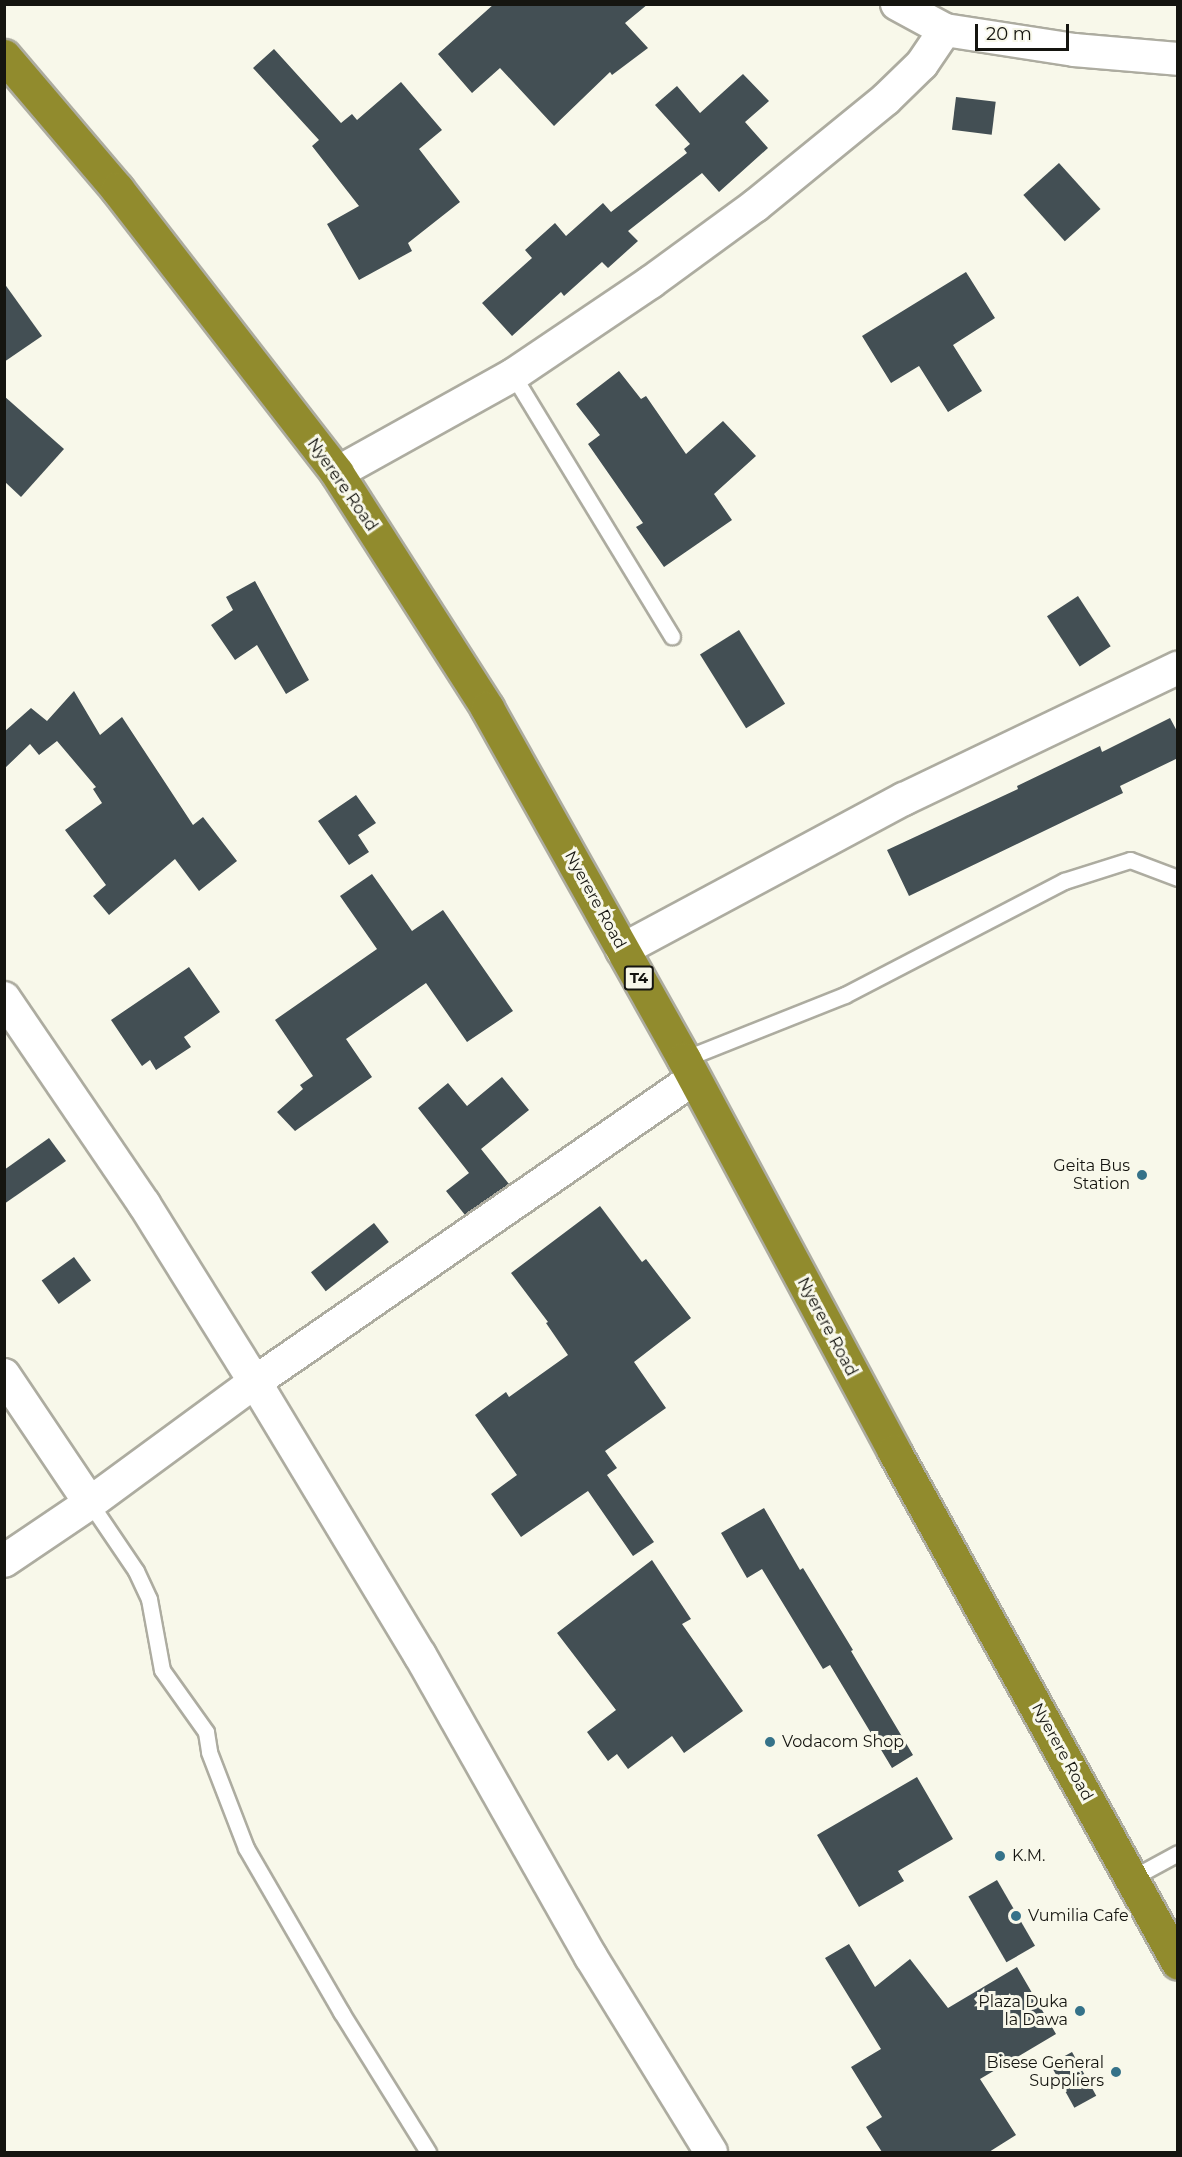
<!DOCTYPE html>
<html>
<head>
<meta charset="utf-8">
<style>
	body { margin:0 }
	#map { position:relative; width:1182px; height:2157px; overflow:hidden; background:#f8f8ea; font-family:Montserrat,sans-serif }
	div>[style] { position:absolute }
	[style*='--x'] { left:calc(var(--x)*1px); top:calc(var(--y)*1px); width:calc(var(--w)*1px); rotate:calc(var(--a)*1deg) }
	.building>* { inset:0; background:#434f54; transform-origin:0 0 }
	.roads { filter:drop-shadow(2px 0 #adaca0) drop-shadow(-2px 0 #adaca0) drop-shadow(0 2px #adaca0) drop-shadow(0 -2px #adaca0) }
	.lane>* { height:15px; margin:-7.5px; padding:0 7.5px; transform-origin:7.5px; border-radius:7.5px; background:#fff }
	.street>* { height:32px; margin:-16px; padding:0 16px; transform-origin:16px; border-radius:16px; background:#fff }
	.highway>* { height:33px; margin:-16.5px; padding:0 16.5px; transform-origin:16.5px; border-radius:16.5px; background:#918b2d }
	.dots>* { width:16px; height:16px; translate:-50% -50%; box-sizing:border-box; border:3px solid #f8f8ea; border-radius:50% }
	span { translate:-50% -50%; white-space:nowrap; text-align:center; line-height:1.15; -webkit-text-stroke:6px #f8f8ea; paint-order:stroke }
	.shield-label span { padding:2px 4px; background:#f8f8ea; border:2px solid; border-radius:4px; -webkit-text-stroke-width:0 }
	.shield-label { font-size:15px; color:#151510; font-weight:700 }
	.street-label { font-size:16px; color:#151510 }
	.poi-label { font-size:16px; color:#151510 }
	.right { translate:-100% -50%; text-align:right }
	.left { translate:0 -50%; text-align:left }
	.frame { position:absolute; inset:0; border:6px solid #151510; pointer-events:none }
	.scale { position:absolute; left:975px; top:24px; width:94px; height:27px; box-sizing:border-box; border:3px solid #151510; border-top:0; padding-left:8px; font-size:18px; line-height:21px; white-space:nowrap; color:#151510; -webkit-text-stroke:4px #f8f8ea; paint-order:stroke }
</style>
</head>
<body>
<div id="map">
	<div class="building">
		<i style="clip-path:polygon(494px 4px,648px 4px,625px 23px,648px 48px,612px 75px,610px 72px,554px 126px,500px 68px,472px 93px,438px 54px)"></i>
		<i style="clip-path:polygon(274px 49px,341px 123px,352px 114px,357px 120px,401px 82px,442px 130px,419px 149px,460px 202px,408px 243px,412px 251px,359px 280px,327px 224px,359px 206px,312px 146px,319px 140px,253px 68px)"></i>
		<i style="clip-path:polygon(743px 74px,769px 101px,745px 122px,768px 148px,719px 192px,702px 173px,628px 231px,638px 241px,608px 268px,602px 262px,564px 296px,561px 292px,512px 336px,482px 303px,532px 258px,525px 250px,555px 223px,566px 236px,603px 203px,611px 212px,687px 153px,684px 149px,690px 144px,655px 105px,677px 86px,700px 113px)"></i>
		<i style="left:956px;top:97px;width:40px;height:33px;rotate:7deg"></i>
		<i style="left:1059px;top:163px;width:62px;height:48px;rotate:48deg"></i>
		<i style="clip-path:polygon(966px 272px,995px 318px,953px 345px,982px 391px,948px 412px,919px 366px,891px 383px,862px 336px)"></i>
		<i style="clip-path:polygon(4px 283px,42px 336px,4px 362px)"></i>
		<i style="clip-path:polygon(619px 371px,641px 399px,646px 396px,686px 454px,723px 421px,756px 456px,714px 494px,732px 520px,664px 567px,636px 527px,643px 523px,588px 444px,600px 435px,576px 404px)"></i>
		<i style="clip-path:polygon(4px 396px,64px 449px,21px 497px,4px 481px)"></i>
		<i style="clip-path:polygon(255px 581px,309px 680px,286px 694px,257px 645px,235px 660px,211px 625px,233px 610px,226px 597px)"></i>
		<i style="left:1078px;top:596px;width:60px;height:37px;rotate:57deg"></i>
		<i style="left:739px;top:630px;width:87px;height:46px;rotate:58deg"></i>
		<i style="clip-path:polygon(74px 691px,100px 735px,122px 717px,193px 825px,203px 817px,237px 861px,199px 891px,175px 859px,109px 915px,93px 896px,106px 885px,65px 830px,102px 803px,93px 789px,96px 787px,57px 741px,39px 755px,30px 744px,4px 769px,4px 732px,31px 708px,47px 721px)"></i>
		<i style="clip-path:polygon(1170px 718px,1178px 733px,1178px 758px,1120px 786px,1123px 793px,909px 896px,887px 850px,1018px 789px,1017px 786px,1100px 746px,1102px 752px)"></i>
		<i style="clip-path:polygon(356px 795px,376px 823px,358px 835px,369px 852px,349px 865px,318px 821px)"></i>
		<i style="clip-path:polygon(372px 874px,412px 931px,443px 910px,513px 1011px,467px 1042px,426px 983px,346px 1039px,372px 1077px,295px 1131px,277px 1112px,303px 1089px,300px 1085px,313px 1076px,275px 1020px,377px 949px,340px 896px)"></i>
		<i style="clip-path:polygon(189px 967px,220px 1012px,184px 1037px,191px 1047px,156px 1070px,150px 1060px,142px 1066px,111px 1020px)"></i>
		<i style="clip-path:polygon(502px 1077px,529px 1110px,481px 1149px,509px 1184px,465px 1215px,446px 1191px,469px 1173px,418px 1108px,448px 1083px,467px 1106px)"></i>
		<i style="clip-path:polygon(49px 1138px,66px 1161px,4px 1204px,4px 1170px)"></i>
		<i style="clip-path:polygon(600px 1206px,642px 1262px,646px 1259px,691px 1318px,634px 1362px,666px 1408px,605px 1451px,617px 1468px,607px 1475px,654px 1542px,633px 1556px,588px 1491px,521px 1537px,491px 1494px,517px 1475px,475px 1415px,506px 1392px,509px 1397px,568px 1355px,546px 1323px,548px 1322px,511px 1273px)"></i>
		<i style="left:374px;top:1223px;width:24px;height:80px;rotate:52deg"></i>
		<i style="left:74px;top:1257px;width:29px;height:40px;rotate:54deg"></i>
		<i style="clip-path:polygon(764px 1508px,800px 1570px,803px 1568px,853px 1650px,851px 1651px,913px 1755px,892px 1768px,830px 1665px,823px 1669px,762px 1569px,747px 1578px,721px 1533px)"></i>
		<i style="clip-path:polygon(652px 1560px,691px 1619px,682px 1624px,743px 1711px,684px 1753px,672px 1736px,628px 1769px,617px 1754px,608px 1761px,587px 1732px,616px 1710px,557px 1633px)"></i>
		<i style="clip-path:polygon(917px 1777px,953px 1839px,898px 1871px,904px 1881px,859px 1907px,817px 1835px)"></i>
		<i style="left:997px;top:1880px;width:76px;height:33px;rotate:60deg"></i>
		<i style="clip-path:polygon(849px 1944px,875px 1987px,910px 1959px,948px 2008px,1017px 1967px,1056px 2034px,980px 2079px,1016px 2135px,989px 2152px,882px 2152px,866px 2127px,882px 2117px,851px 2067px,881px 2049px,825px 1958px)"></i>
		<i style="left:1072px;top:2052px;width:50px;height:25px;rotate:61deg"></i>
	</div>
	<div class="roads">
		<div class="lane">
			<i style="--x:513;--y:375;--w:306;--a:58.7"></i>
			<i style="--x:684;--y:1059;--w:173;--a:-21.7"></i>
			<i style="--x:845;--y:995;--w:247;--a:-27.5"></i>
			<i style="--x:1064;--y:881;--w:69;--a:-17.7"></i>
			<i style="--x:1130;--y:860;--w:51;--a:20.6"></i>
			<i style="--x:90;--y:1503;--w:82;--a:55.9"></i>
			<i style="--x:136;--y:1571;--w:31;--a:65"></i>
			<i style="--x:149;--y:1599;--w:72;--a:79.6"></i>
			<i style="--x:162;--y:1670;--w:76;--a:54.6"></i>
			<i style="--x:206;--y:1732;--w:20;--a:81"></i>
			<i style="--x:209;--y:1752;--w:103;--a:68.9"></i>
			<i style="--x:246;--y:1848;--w:190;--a:59.9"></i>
			<i style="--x:341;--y:2012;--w:165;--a:58.1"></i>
			<i style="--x:1132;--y:1878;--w:52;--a:-28.5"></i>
		</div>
		<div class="street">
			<i style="--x:897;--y:4;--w:55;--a:28.4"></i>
			<i style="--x:945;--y:30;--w:131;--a:8.8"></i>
			<i style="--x:1074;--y:50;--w:104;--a:4.9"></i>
			<i style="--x:337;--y:473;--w:201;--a:-29.1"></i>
			<i style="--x:513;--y:375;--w:166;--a:-34"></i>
			<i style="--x:651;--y:282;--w:129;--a:-36.2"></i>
			<i style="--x:755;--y:206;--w:169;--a:-39.2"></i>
			<i style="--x:886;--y:99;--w:50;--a:-44.2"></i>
			<i style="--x:922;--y:64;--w:41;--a:-55.9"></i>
			<i style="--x:622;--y:950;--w:320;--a:-28.2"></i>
			<i style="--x:904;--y:799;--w:304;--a:-25.6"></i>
			<i style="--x:4;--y:998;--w:249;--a:55.8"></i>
			<i style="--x:144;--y:1204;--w:210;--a:58.1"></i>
			<i style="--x:255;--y:1382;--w:319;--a:58.9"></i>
			<i style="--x:420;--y:1655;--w:347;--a:60.5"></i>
			<i style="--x:591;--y:1957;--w:229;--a:58.4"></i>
			<i style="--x:4;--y:1375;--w:154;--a:56.1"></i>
			<i style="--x:4;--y:1561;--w:104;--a:-34"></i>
			<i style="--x:90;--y:1503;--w:205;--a:-36.3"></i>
			<i style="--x:255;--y:1382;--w:533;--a:-34.67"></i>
		</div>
		<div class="highway">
			<i style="--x:4;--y:56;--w:175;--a:49.6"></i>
			<i style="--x:117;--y:189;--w:359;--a:52.2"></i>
			<i style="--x:337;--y:473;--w:279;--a:57.4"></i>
			<i style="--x:487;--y:708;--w:403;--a:60.7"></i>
			<i style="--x:684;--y:1059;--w:445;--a:61.8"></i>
			<i style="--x:894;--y:1451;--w:585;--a:60.98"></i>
		</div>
	</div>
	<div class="dots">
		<i style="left:1142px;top:1175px;background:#357289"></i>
		<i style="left:770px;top:1742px;background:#357289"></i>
		<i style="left:1000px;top:1856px;background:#357289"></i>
		<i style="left:1016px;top:1916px;background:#357289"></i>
		<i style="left:1080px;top:2011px;background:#357289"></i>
		<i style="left:1116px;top:2072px;background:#357289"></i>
	</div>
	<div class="shield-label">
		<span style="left:639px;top:978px">T4</span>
	</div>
	<div class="street-label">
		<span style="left:342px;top:485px;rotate:55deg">Nyerere Road</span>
		<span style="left:595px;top:900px;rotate:61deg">Nyerere Road</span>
		<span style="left:827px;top:1327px;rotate:62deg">Nyerere Road</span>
		<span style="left:1062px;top:1752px;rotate:61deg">Nyerere Road</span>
	</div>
	<div class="poi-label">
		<span class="right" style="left:1130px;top:1175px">Geita Bus<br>Station</span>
		<span class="left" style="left:782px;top:1742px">Vodacom Shop</span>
		<span class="left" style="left:1012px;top:1856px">K.M.</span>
		<span class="left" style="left:1028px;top:1916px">Vumilia Cafe</span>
		<span class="right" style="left:1068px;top:2011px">Plaza Duka<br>la Dawa</span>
		<span class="right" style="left:1104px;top:2072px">Bisese General<br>Suppliers</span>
	</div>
	<div class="frame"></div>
	<div class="scale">20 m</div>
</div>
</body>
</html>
